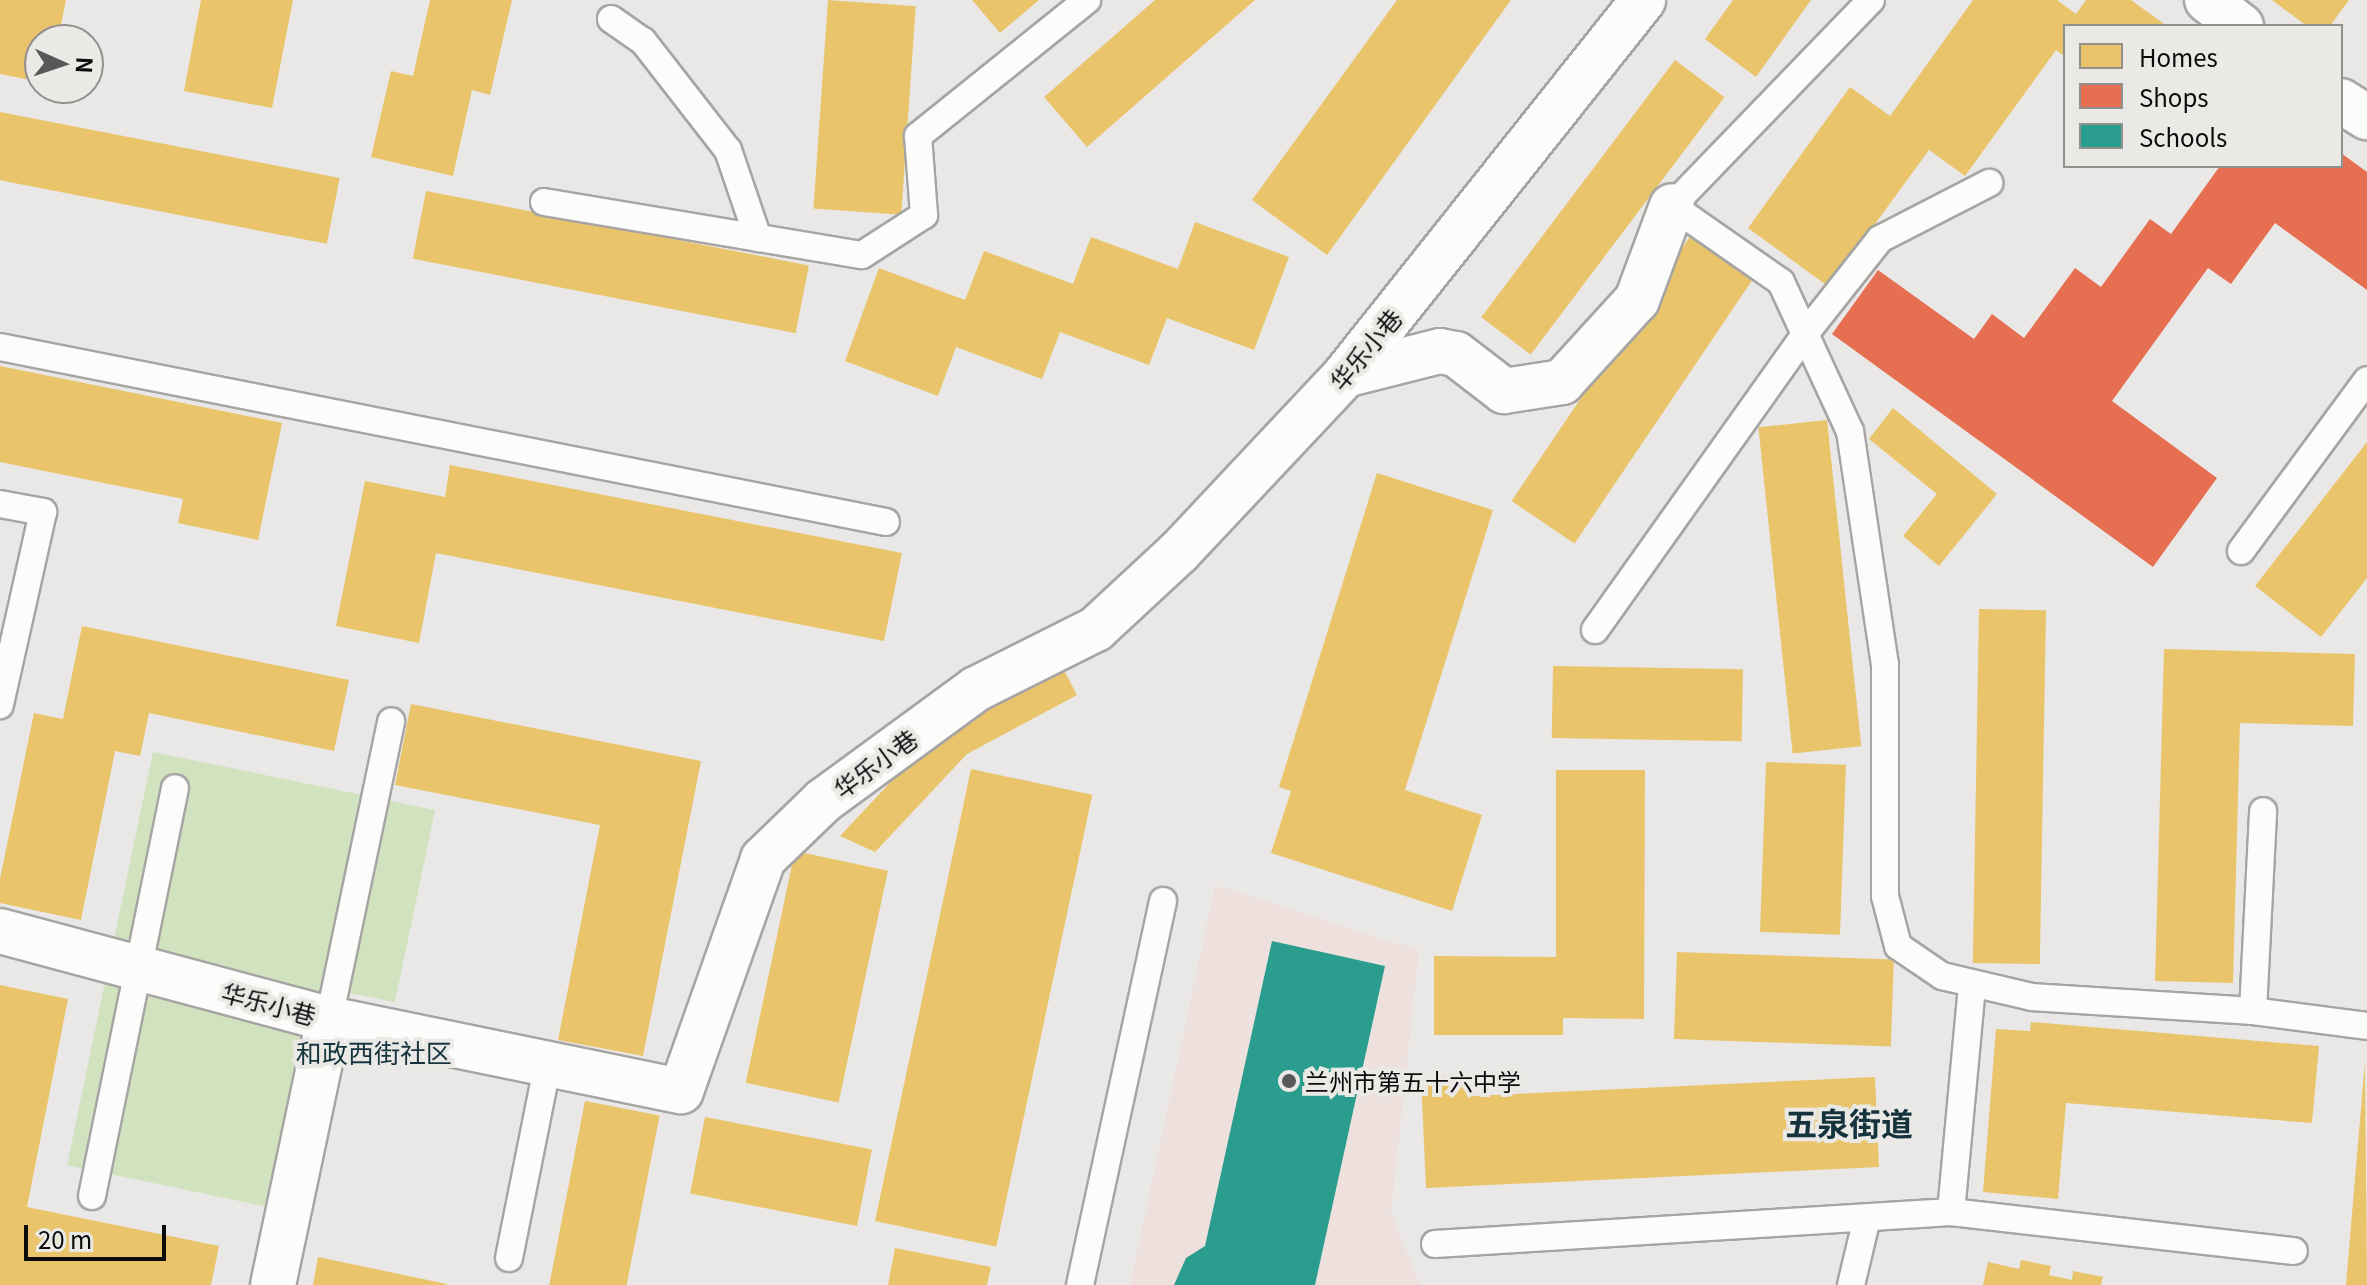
<!DOCTYPE html>
<html>
<head>
<meta charset="utf-8">
<style>
	body { margin:0 }
	#map { position:relative; width:2367px; height:1285px; overflow:hidden; background:#e9e8e7; font-family:Georgia,"Noto Sans SC",serif }
	div>[style] { position:absolute }
	[style*='--x'] { left:calc(var(--x)*1px); top:calc(var(--y)*1px); width:calc(var(--w)*1px); rotate:calc(var(--a)*1deg) }
	.education>* { inset:0; background:#eee0dc }
	.green>* { inset:0; background:#d0e2be }
	.homes>* { inset:0; background:#e9c46a; transform-origin:0 0 }
	.shops>* { inset:0; background:#e76f51 }
	.schools>* { inset:0; background:#2a9d8f }
	.roads { filter:drop-shadow(2px 0 #a6a5a4) drop-shadow(-2px 0 #a6a5a4) drop-shadow(0 2px #a6a5a4) drop-shadow(0 -2px #a6a5a4) }
	.lane>* { height:26px; margin:-13px; padding:0 13px; transform-origin:13px; border-radius:13px; background:#fcfcfb }
	.street>* { height:44px; margin:-22px; padding:0 22px; transform-origin:22px; border-radius:22px; background:#fcfcfb }
	.dots>* { width:22px; height:22px; translate:-50% -50%; box-sizing:border-box; border:4px solid #eae9e6; border-radius:50% }
	span { translate:-50% -50%; white-space:nowrap; text-align:center; line-height:1.15; -webkit-text-stroke:8px #eae9e6; paint-order:stroke }
	.street-label { font-size:24px; color:#0c0b0b }
	.poi-label { font-size:24px; color:#0c0b0b }
	.left { translate:0 -50%; text-align:left }
	.neighbourhood-label { font-size:26px; color:#15333d }
	.district-label { font-size:32px; color:#15333d; font-weight:700 }
	.legend { position:absolute; left:2063px; top:24px; width:280px; height:144px; box-sizing:border-box; background:#eae9e6; border:2px solid #91908e; margin:0; padding:10px 14px; list-style:none; font-size:24px; color:#0c0b0b }
	.legend li { display:flex; align-items:center; gap:16px; height:40px }
	.legend b { width:40px; border:2px solid #91908e }
	.north { position:absolute; left:24px; top:24px; width:80px; height:80px; box-sizing:border-box; background:#eae9e6; border:2px solid #91908e; border-radius:50%; rotate:93deg; font-size:22px; font-weight:700; line-height:32px; text-align:center; color:#0c0b0b }
	.north::after { content:''; display:block; margin:auto; width:28px; height:36px; background:#595858; clip-path:polygon(50% 0,100% 100%,50% 72%,0 100%) }
	.scale { position:absolute; left:24px; top:1225px; width:142px; height:36px; box-sizing:border-box; border:4px solid #0c0b0b; border-top:0; padding-left:10px; font-size:24px; line-height:28px; white-space:nowrap; color:#0c0b0b; -webkit-text-stroke:6px #eae9e6; paint-order:stroke }
</style>
</head>
<body>
<div id="map">
	<div class="education">
		<i style="clip-path:polygon(1215px 885px,1419px 950px,1391px 1213px,1420px 1285px,1130px 1285px)"></i>
	</div>
	<div class="green">
		<i style="clip-path:polygon(153px 752px,435px 810px,395px 1002px,324px 988px,278px 1209px,67px 1165px)"></i>
	</div>
	<div class="homes">
		<i style="clip-path:polygon(0 0,66px 0,58px 40px,40px 40px,40px 82px,0 74px)"></i>
		<i style="clip-path:polygon(201px 0,293px 0,272px 108px,184px 91px)"></i>
		<i style="clip-path:polygon(430px 0,512px 0,490px 95px,472px 90px,453px 176px,371px 157px,391px 71px,413px 76px)"></i>
		<i style="left:828px;top:0;width:88px;height:209px;rotate:4deg"></i>
		<i style="clip-path:polygon(972px 0,1039px 0,1000px 33px)"></i>
		<i style="clip-path:polygon(1155px 0,1255px 0,1087px 147px,1044px 97px)"></i>
		<i style="clip-path:polygon(1397px 0,1511px 0,1327px 255px,1252px 200px)"></i>
		<i style="clip-path:polygon(1733px 0,1811px 0,1756px 77px,1705px 39px)"></i>
		<i style="clip-path:polygon(1973px 0,2057px 0,2076px 14px,2086px 0,2131px 0,2167px 26px,2065px 26px,2065px 57px,2056px 50px,1965px 176px,1929px 150px,1829px 287px,1748px 228px,1850px 87px,1890px 116px)"></i>
		<i style="clip-path:polygon(2272px 0,2349px 0,2330px 26px,2307px 26px)"></i>
		<i style="left:1675px;top:60px;width:62px;height:322px;rotate:37deg"></i>
		<i style="left:0;top:112px;width:346px;height:67px;rotate:11deg"></i>
		<i style="left:426px;top:191px;width:390px;height:69px;rotate:11deg"></i>
		<i style="clip-path:polygon(1195px 222px,1289px 257px,1254px 350px,1167px 318px,1149px 365px,1060px 332px,1042px 379px,956px 347px,938px 396px,845px 361px,879px 268px,965px 300px,984px 251px,1073px 284px,1091px 237px,1178px 269px)"></i>
		<i style="left:1691px;top:235px;width:76px;height:321px;rotate:34deg"></i>
		<i style="clip-path:polygon(0 366px,282px 423px,258px 540px,178px 523px,183px 499px,0 462px)"></i>
		<i style="clip-path:polygon(1893px 408px,1997px 494px,1939px 566px,1903px 536px,1937px 494px,1869px 439px)"></i>
		<i style="left:1827px;top:420px;width:328px;height:69px;rotate:84deg"></i>
		<i style="clip-path:polygon(2367px 442px,2367px 578px,2321px 637px,2255px 586px)"></i>
		<i style="clip-path:polygon(450px 465px,902px 553px,884px 641px,436px 553px,419px 643px,336px 626px,365px 481px,445px 497px)"></i>
		<i style="clip-path:polygon(1377px 473px,1493px 510px,1405px 790px,1482px 815px,1452px 911px,1271px 853px,1291px 791px,1279px 787px)"></i>
		<i style="left:1979px;top:609px;width:67px;height:354px;rotate:1deg"></i>
		<i style="clip-path:polygon(82px 626px,349px 680px,334px 751px,149px 713px,140px 756px,115px 751px,81px 920px,0 903px,0 879px,34px 713px,63px 719px)"></i>
		<i style="clip-path:polygon(2164px 649px,2355px 654px,2353px 726px,2240px 723px,2233px 983px,2155px 981px)"></i>
		<i style="clip-path:polygon(1060px 663px,1077px 695px,967px 754px,875px 852px,840px 836px,932px 738px)"></i>
		<i style="left:1553px;top:666px;width:190px;height:72px;rotate:1deg"></i>
		<i style="clip-path:polygon(411px 704px,701px 761px,643px 1056px,558px 1040px,600px 825px,395px 785px)"></i>
		<i style="left:1766px;top:762px;width:80px;height:170px;rotate:2deg"></i>
		<i style="left:971px;top:769px;width:124px;height:462px;rotate:12deg"></i>
		<i style="clip-path:polygon(1556px 770px,1645px 770px,1644px 1019px,1563px 1018px,1563px 1035px,1434px 1035px,1434px 956px,1556px 957px)"></i>
		<i style="left:795px;top:851px;width:95px;height:237px;rotate:12deg"></i>
		<i style="left:1677px;top:952px;width:217px;height:87px;rotate:2deg"></i>
		<i style="clip-path:polygon(0 985px,68px 999px,27px 1207px,219px 1246px,211px 1285px,0 1285px)"></i>
		<i style="clip-path:polygon(2031px 1022px,2319px 1046px,2312px 1123px,2066px 1103px,2058px 1199px,1983px 1192px,1996px 1029px,2030px 1031px)"></i>
		<i style="clip-path:polygon(2365px 1061px,2367px 1285px,2346px 1285px)"></i>
		<i style="clip-path:polygon(1472px 1074px,1473px 1096px,1875px 1077px,1879px 1167px,1426px 1188px,1421px 1077px)"></i>
		<i style="left:585px;top:1101px;width:76px;height:188px;rotate:11deg"></i>
		<i style="left:705px;top:1117px;width:170px;height:78px;rotate:11deg"></i>
		<i style="clip-path:polygon(895px 1248px,991px 1267px,987px 1285px,888px 1285px)"></i>
		<i style="clip-path:polygon(318px 1257px,447px 1284px,447px 1285px,313px 1285px)"></i>
		<i style="clip-path:polygon(2021px 1260px,2051px 1266px,2049px 1275px,2072px 1280px,2073px 1271px,2103px 1277px,2101px 1285px,1983px 1285px,1988px 1262px,2019px 1269px)"></i>
	</div>
	<div class="shops">
		<i style="clip-path:polygon(2341px 153px,2367px 172px,2367px 290px,2275px 223px,2231px 284px,2208px 268px,2112px 401px,2217px 478px,2153px 567px,1832px 334px,1878px 270px,1974px 339px,1992px 314px,2024px 338px,2075px 268px,2101px 287px,2150px 219px,2171px 234px,2220px 166px,2341px 166px)"></i>
	</div>
	<div class="schools">
		<i style="clip-path:polygon(1272px 941px,1385px 966px,1315px 1285px,1174px 1285px,1186px 1258px,1205px 1246px)"></i>
	</div>
	<div class="roads">
		<div class="lane">
			<i style="--x:1871;--y:0;--w:286;--a:134"></i>
			<i style="--x:1672;--y:206;--w:133;--a:34.9"></i>
			<i style="--x:1781;--y:282;--w:164;--a:65.2"></i>
			<i style="--x:1850;--y:431;--w:236;--a:81.5"></i>
			<i style="--x:1885;--y:664;--w:232;--a:90"></i>
			<i style="--x:1885;--y:896;--w:52;--a:75.4"></i>
			<i style="--x:1898;--y:946;--w:53;--a:34.3"></i>
			<i style="--x:1942;--y:976;--w:92;--a:13.1"></i>
			<i style="--x:2032;--y:997;--w:221;--a:3.6"></i>
			<i style="--x:2253;--y:1011;--w:200;--a:-87.1"></i>
			<i style="--x:611;--y:19;--w:39;--a:35"></i>
			<i style="--x:643;--y:41;--w:138;--a:52.1"></i>
			<i style="--x:728;--y:150;--w:93;--a:71.2"></i>
			<i style="--x:544;--y:202;--w:322;--a:9.5"></i>
			<i style="--x:862;--y:255;--w:74;--a:-32.8"></i>
			<i style="--x:924;--y:215;--w:79;--a:-94.3"></i>
			<i style="--x:918;--y:136;--w:217;--a:-38.8"></i>
			<i style="--x:0;--y:347;--w:903;--a:11.17"></i>
			<i style="--x:0;--y:504;--w:44;--a:10.5"></i>
			<i style="--x:43;--y:512;--w:198;--a:102.6"></i>
			<i style="--x:2241;--y:551;--w:212;--a:-53.6"></i>
			<i style="--x:1595;--y:630;--w:363;--a:-54.6"></i>
			<i style="--x:1805;--y:334;--w:121;--a:-51.7"></i>
			<i style="--x:1880;--y:239;--w:123;--a:-27.2"></i>
			<i style="--x:2253;--y:1011;--w:115;--a:7.5"></i>
			<i style="--x:329;--y:1019;--w:304;--a:-78.2"></i>
			<i style="--x:92;--y:1196;--w:416;--a:-78.5"></i>
			<i style="--x:1951;--y:1212;--w:229;--a:-84.7"></i>
			<i style="--x:1435;--y:1244;--w:517;--a:-3.55"></i>
			<i style="--x:1951;--y:1212;--w:345;--a:6.5"></i>
			<i style="--x:509;--y:1258;--w:195;--a:-78.7"></i>
			<i style="--x:1080;--y:1285;--w:393;--a:-77.8"></i>
			<i style="--x:1851;--y:1285;--w:69;--a:-76.6"></i>
		</div>
		<div class="street">
			<i style="--x:2207;--y:0;--w:43;--a:37.4"></i>
			<i style="--x:2341;--y:101;--w:31;--a:32"></i>
			<i style="--x:1345;--y:375;--w:98;--a:-14.2"></i>
			<i style="--x:1440;--y:351;--w:16;--a:11"></i>
			<i style="--x:1456;--y:354;--w:61;--a:37.6"></i>
			<i style="--x:1504;--y:391;--w:59;--a:-8.8"></i>
			<i style="--x:1562;--y:382;--w:111;--a:-47.6"></i>
			<i style="--x:1637;--y:300;--w:100;--a:-69.6"></i>
			<i style="--x:0;--y:931;--w:341;--a:15"></i>
			<i style="--x:329;--y:1019;--w:359;--a:11.6"></i>
			<i style="--x:681;--y:1091;--w:246;--a:-70.5"></i>
			<i style="--x:763;--y:859;--w:83;--a:-44"></i>
			<i style="--x:823;--y:801;--w:190;--a:-36.2"></i>
			<i style="--x:976;--y:689;--w:134;--a:-26.6"></i>
			<i style="--x:1096;--y:629;--w:113;--a:-42.9"></i>
			<i style="--x:1179;--y:552;--w:243;--a:-46.8"></i>
			<i style="--x:1345;--y:375;--w:479;--a:-51.5"></i>
			<i style="--x:273;--y:1285;--w:272;--a:-78.1"></i>
		</div>
	</div>
	<div class="dots">
		<i style="left:1289px;top:1081px;background:#595858"></i>
	</div>
	<div class="street-label">
		<span style="left:1365px;top:349px;rotate:-50deg">华乐小巷</span>
		<span style="left:875px;top:763px;rotate:-36deg">华乐小巷</span>
		<span style="left:269px;top:1003px;rotate:15deg">华乐小巷</span>
	</div>
	<div class="poi-label">
		<span class="left" style="left:1305px;top:1081px">兰州市第五十六中学</span>
	</div>
	<div class="neighbourhood-label">
		<span style="left:374px;top:1052px">和政西街社区</span>
	</div>
	<div class="district-label">
		<span style="left:1849px;top:1122px">五泉街道</span>
	</div>
	<ul class="legend">
	<li><b style="height:22px;background:#e9c46a"></b>Homes</li>
	<li><b style="height:22px;background:#e76f51"></b>Shops</li>
	<li><b style="height:22px;background:#2a9d8f"></b>Schools</li>
	</ul>
	<div class="north">N</div>
	<div class="scale">20 m</div>
</div>
</body>
</html>
